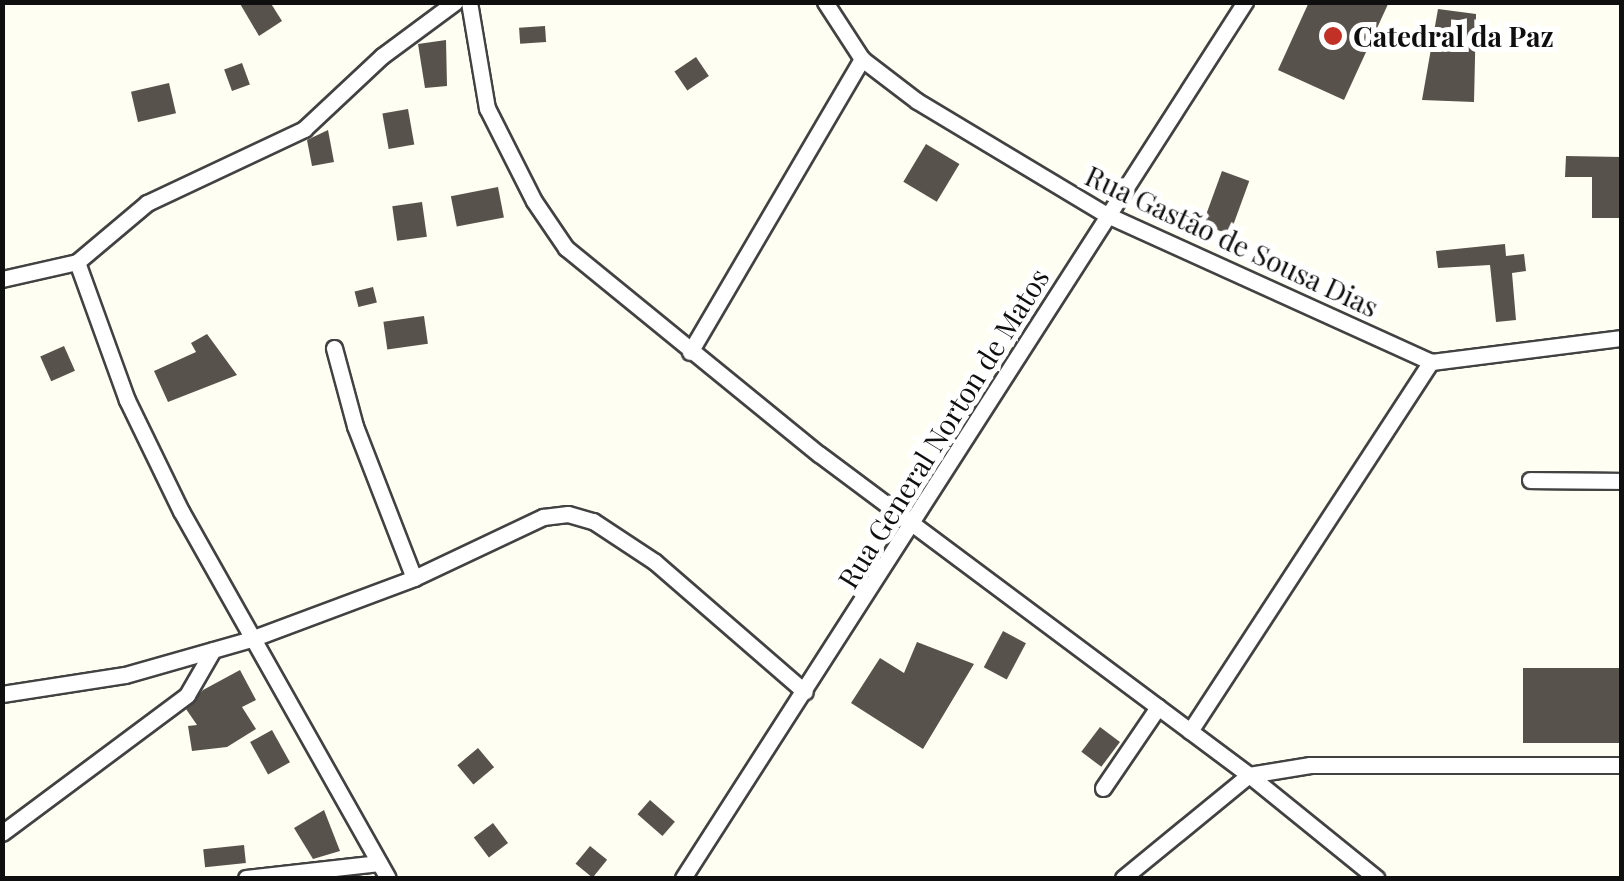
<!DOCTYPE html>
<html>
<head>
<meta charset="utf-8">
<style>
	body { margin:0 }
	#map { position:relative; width:1624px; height:881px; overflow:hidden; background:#fffef2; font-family:"Playfair Display",serif }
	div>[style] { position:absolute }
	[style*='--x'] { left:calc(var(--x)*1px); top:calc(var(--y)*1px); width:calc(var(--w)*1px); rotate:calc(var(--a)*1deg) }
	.building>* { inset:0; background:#58524c; transform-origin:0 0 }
	.roads { filter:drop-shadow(2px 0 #424242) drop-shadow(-2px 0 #424242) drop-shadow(0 2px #424242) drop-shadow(0 -2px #424242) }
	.street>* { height:15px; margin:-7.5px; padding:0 7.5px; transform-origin:7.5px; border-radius:7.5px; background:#fff }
	.dots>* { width:28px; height:28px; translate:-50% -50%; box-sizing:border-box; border:5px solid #fff; border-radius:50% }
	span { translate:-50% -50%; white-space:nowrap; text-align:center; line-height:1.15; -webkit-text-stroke:10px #fff; paint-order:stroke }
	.poi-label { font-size:28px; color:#0f0f0f; font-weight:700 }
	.left { translate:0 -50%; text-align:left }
	.street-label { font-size:28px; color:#0f0f0f }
	.frame { position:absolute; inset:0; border:5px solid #0f0f0f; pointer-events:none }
</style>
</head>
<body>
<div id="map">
	<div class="building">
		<i style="clip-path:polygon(239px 2px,270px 2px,282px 21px,259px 36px)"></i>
		<i style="clip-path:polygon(1309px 2px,1389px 2px,1344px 100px,1278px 70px)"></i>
		<i style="clip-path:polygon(1438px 9px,1476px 14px,1474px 102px,1422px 100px)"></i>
		<i style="left:545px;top:26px;width:16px;height:26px;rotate:86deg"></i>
		<i style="clip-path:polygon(446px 40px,447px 86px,425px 88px,418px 44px)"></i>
		<i style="left:696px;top:57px;width:23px;height:26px;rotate:56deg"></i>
		<i style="left:242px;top:63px;width:23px;height:19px;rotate:70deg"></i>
		<i style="left:169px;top:83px;width:31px;height:39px;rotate:77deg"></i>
		<i style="left:408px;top:109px;width:36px;height:26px;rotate:80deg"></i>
		<i style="clip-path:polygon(328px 130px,334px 162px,312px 166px,307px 140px)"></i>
		<i style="left:926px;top:144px;width:39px;height:44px;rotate:31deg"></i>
		<i style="clip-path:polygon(1566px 156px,1622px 157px,1622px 218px,1592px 218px,1592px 177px,1565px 177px)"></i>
		<i style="left:1222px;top:171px;width:29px;height:57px;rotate:20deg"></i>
		<i style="left:498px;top:187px;width:31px;height:48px;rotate:79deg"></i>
		<i style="left:422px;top:202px;width:35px;height:30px;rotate:82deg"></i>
		<i style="clip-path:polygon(1505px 244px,1506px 256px,1524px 254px,1526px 271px,1512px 273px,1516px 320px,1496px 322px,1490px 265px,1438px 268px,1436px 251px)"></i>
		<i style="left:373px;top:287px;width:16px;height:19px;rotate:76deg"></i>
		<i style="left:424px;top:316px;width:28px;height:41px;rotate:82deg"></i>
		<i style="clip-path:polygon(207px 334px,237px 375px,168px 402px,154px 371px,196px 352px,191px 343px)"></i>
		<i style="left:64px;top:346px;width:27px;height:26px;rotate:66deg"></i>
		<i style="left:1003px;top:631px;width:26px;height:41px;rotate:28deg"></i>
		<i style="clip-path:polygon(917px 642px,974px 664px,923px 749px,851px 703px,880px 658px,904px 673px)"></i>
		<i style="left:1622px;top:668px;width:75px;height:99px;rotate:90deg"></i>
		<i style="clip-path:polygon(240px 670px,256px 700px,242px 707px,256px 729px,227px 747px,192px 751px,188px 726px,197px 725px,186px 709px,203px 690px)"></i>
		<i style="left:1100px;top:727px;width:25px;height:31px;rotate:37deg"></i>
		<i style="left:272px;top:730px;width:37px;height:25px;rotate:61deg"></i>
		<i style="left:478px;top:748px;width:25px;height:27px;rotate:50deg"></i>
		<i style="left:650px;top:800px;width:33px;height:19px;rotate:41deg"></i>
		<i style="clip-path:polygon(324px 810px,340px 851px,313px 859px,294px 828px)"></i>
		<i style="left:493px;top:823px;width:25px;height:24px;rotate:53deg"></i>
		<i style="left:244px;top:845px;width:18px;height:41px;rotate:84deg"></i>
		<i style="left:590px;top:846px;width:22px;height:23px;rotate:39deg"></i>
	</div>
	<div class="roads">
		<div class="street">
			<i style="--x:469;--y:2;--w:108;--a:80.4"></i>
			<i style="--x:487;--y:108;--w:104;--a:63.2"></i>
			<i style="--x:534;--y:201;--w:57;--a:55.8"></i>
			<i style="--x:566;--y:248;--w:326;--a:39.2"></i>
			<i style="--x:819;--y:454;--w:537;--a:36.74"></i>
			<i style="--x:1249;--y:775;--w:164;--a:39"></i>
			<i style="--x:825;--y:2;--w:68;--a:57"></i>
			<i style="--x:862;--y:59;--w:69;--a:37.4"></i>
			<i style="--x:917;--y:101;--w:219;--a:31"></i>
			<i style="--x:1105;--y:214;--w:358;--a:24.4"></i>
			<i style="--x:1431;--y:362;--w:193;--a:-7.2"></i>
			<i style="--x:77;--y:262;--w:147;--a:70.1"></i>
			<i style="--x:127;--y:400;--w:123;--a:64.1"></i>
			<i style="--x:181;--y:511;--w:421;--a:60.6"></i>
			<i style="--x:2;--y:279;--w:77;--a:-12.8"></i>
			<i style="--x:77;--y:262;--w:92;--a:-40.1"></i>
			<i style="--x:147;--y:203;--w:174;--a:-25.2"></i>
			<i style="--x:304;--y:129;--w:107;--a:-43.1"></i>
			<i style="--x:382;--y:56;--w:91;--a:-36.5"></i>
			<i style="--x:334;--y:348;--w:81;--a:74.9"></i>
			<i style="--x:355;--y:426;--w:163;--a:68.8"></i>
			<i style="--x:690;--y:352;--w:340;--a:-59.6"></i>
			<i style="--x:1530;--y:480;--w:92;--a:0.6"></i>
			<i style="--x:2;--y:694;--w:124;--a:-8.8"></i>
			<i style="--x:125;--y:675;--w:131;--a:-15.9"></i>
			<i style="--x:251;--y:639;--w:174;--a:-20.5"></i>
			<i style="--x:414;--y:578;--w:143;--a:-25.3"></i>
			<i style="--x:543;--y:517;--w:25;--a:-7"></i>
			<i style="--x:568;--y:514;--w:26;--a:16"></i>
			<i style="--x:593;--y:521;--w:74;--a:33.5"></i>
			<i style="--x:655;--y:562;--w:198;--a:40.9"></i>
			<i style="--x:1190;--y:731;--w:441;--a:-56.9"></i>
			<i style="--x:1103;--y:788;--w:98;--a:-55.8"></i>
			<i style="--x:2;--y:833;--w:231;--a:-36.7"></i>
			<i style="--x:187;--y:695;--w:52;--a:-60"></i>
			<i style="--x:246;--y:878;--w:134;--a:-6.4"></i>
			<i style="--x:683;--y:878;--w:1041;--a:-57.32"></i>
			<i style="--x:1123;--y:878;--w:163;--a:-39.3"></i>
			<i style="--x:1249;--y:775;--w:62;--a:-9.3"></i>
			<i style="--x:1310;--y:765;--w:312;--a:0"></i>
		</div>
	</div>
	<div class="dots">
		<i style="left:1333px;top:36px;background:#c13126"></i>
	</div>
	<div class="poi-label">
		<span class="left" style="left:1353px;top:36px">Catedral da Paz</span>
	</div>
	<div class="street-label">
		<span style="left:1232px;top:241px;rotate:25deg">Rua Gastão de Sousa Dias</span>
		<span style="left:943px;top:428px;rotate:-58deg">Rua General Norton de Matos</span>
	</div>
	<div class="frame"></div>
</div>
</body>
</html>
